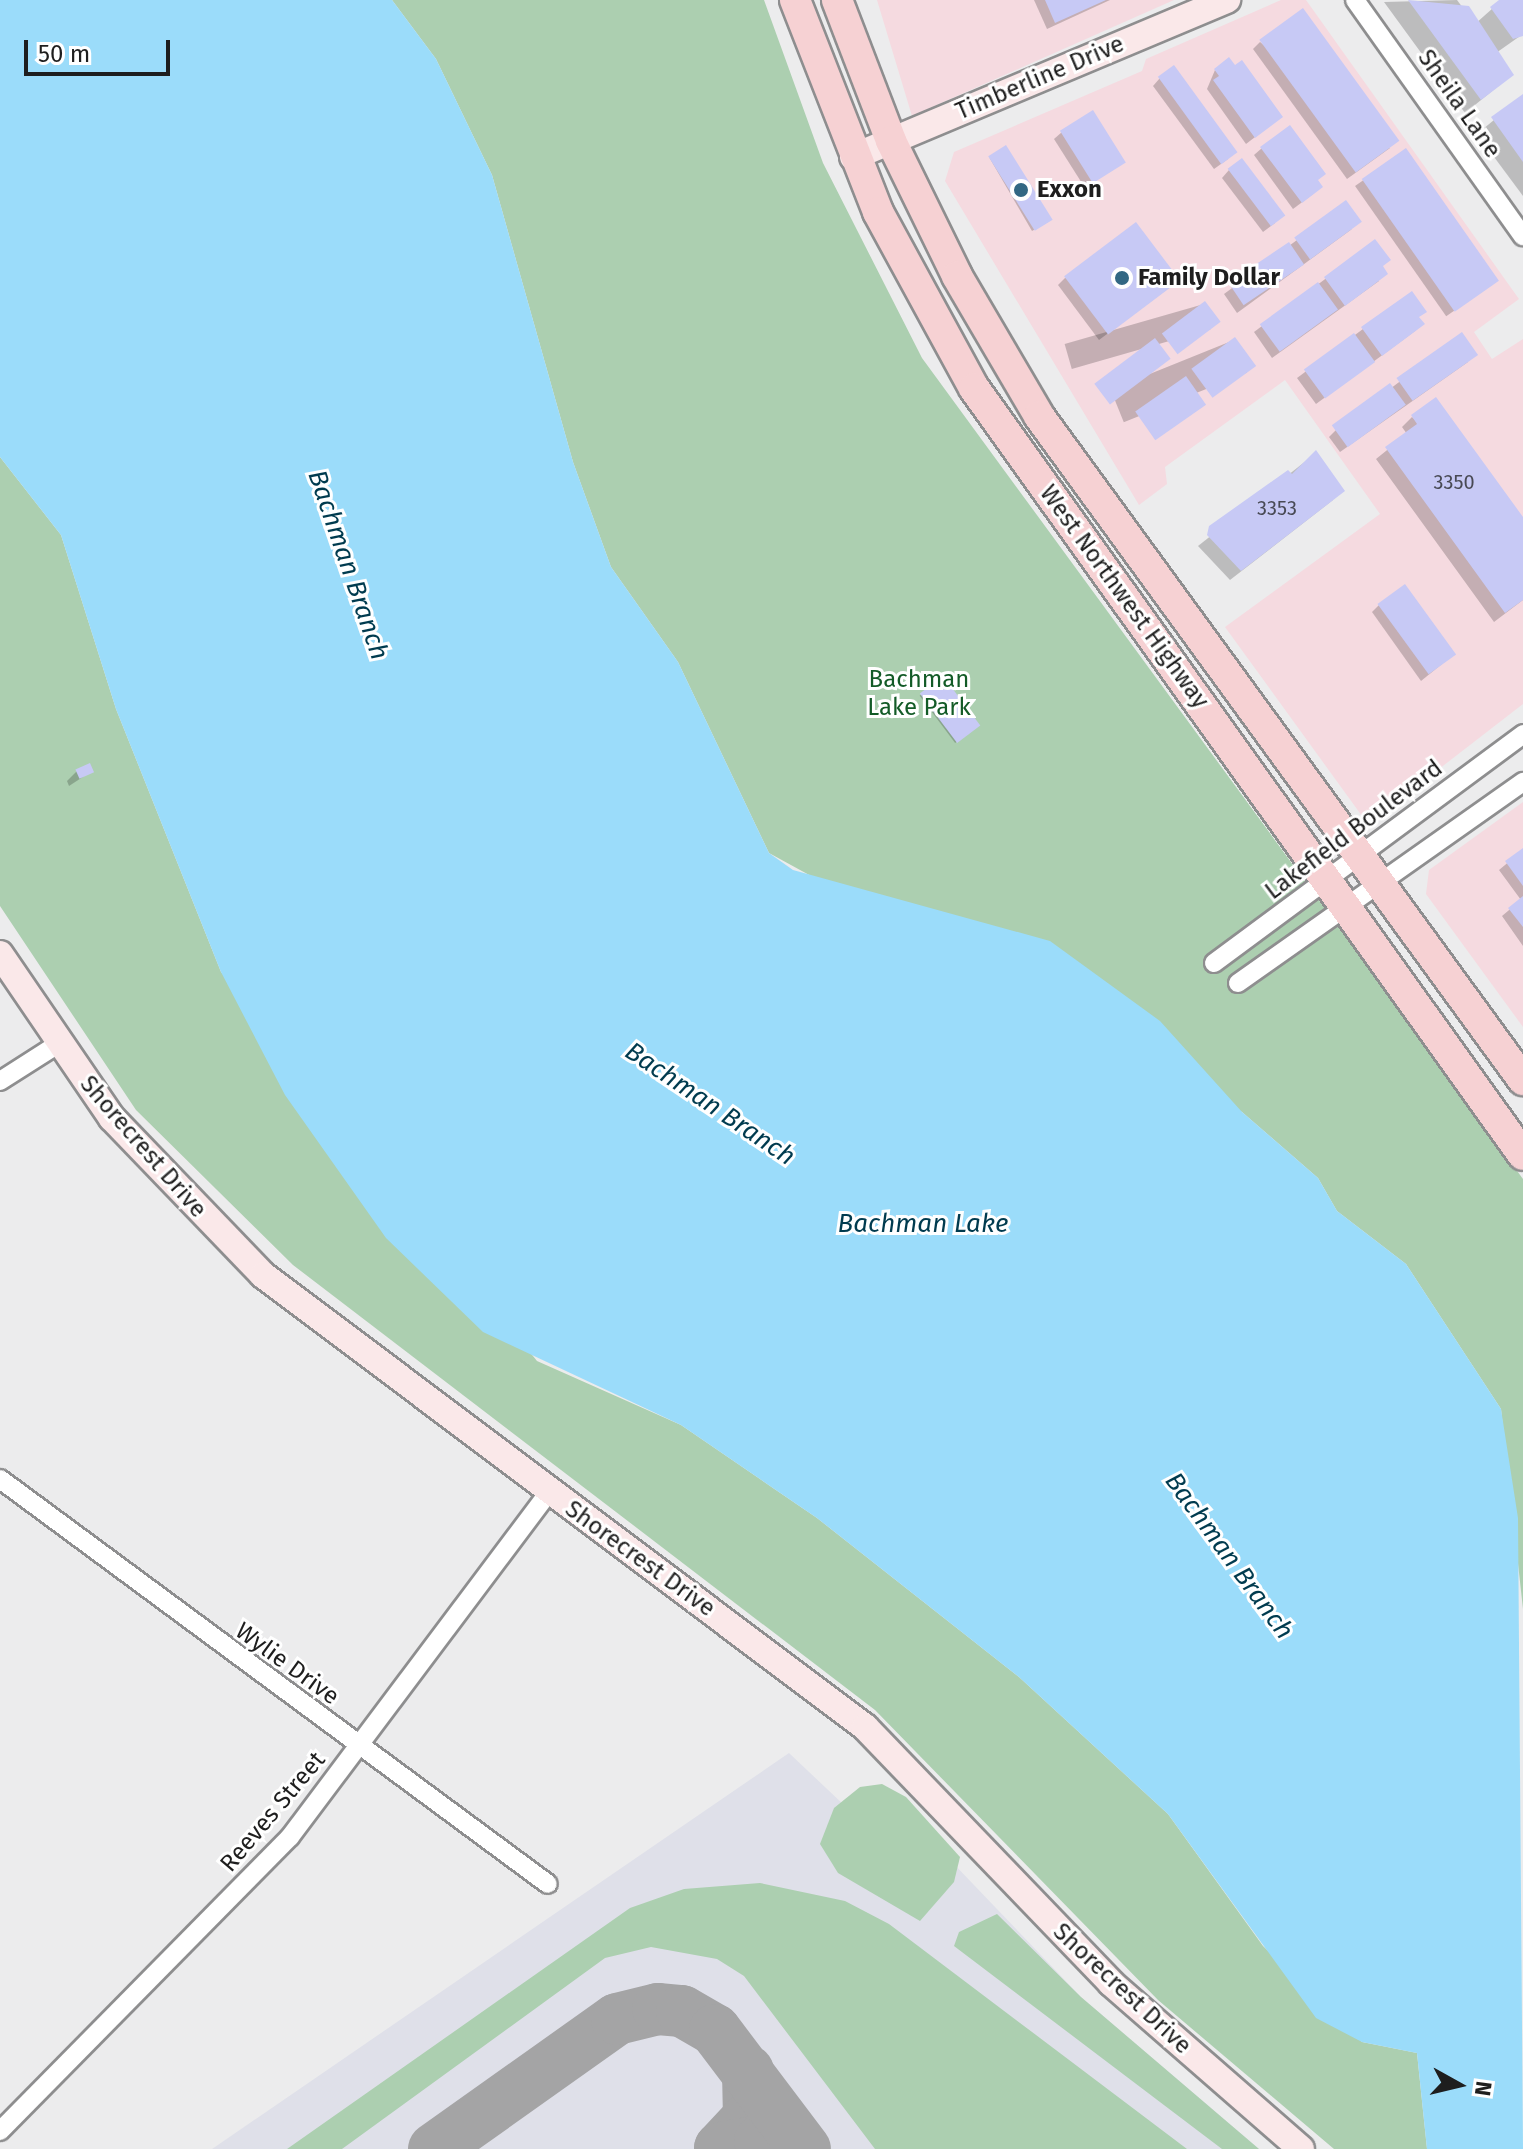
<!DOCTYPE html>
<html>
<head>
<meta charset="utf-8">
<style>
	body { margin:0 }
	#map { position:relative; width:1523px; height:2149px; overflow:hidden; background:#ececed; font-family:"Fira Sans",sans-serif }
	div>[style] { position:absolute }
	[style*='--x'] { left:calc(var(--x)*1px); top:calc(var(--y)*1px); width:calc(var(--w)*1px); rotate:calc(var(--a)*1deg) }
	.commercial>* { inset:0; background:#f5dae0 }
	.built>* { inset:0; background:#dfe0e9 }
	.green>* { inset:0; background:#accfb0 }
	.water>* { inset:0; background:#9bdcfa }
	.shadow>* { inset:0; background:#0003; transform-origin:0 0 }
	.taxiway>* { height:52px; margin:-26px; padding:0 26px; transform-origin:26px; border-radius:26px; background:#a4a4a5 }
	.building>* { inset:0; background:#c7c9f5; transform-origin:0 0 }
	.roads { filter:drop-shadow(2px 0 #8e8e8f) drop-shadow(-2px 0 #8e8e8f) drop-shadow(0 2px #8e8e8f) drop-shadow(0 -2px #8e8e8f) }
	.street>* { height:18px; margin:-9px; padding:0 9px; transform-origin:9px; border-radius:9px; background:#fff }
	.secondary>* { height:26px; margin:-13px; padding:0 13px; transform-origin:13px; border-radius:13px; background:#fae8e9 }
	.primary>* { height:30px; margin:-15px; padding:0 15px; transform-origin:15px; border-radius:15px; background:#f6d1d3 }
	.dots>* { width:22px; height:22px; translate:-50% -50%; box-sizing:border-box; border:4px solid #fff; border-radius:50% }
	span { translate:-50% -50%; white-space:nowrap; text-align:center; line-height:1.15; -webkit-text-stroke:6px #fff; paint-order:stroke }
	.number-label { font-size:20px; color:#484954 }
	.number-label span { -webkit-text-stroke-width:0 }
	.street-label { font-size:24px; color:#1e1e1e }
	.poi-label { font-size:24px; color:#1e1e1e; font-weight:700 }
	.left { translate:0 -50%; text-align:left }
	.park-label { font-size:24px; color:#135b27 }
	.water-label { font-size:26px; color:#003b4f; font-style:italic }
	.north { position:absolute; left:1419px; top:2045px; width:80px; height:80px; -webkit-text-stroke:6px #fff; paint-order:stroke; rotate:98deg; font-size:22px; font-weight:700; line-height:32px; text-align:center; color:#1e1e1e }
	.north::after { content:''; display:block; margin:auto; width:28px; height:36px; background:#1e1e1e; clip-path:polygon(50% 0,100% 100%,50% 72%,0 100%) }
	.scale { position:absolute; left:24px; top:40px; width:146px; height:36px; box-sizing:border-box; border:4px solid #1e1e1e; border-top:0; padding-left:10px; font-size:24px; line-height:28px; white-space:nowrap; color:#1e1e1e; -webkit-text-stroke:6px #fff; paint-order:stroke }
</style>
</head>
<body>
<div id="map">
	<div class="commercial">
		<i style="clip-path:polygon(877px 0,1174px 0,912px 116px)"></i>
		<i style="clip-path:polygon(1281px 0,1306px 0,1519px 299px,1474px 332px,1492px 359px,1523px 339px,1523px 704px,1377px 817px,1362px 816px,1225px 627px,1380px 514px,1285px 380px,1165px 467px,1167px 484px,1139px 505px,945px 181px,954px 152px,1142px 71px,1146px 59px)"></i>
		<i style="clip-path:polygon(1523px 802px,1523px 1027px,1426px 894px,1429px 870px)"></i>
	</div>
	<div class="built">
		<i style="clip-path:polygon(789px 1753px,863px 1823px,906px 1814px,1081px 1997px,1259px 2149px,212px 2149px)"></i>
	</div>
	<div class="green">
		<i style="clip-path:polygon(392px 0,764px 0,823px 163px,922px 358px,1523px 1179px,1523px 1609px,1501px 1409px,1406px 1264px,1337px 1211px,1318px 1178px,1242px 1112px,769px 853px,678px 662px,611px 567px,573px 462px,492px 175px,436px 59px)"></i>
		<i style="clip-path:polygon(0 457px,61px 535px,116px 709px,221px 972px,537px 1361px,681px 1425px,817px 1518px,1019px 1677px,1168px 1814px,1263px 1946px,1362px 2042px,1417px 2053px,1427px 2149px,1334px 2149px,1158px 2000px,875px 1710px,293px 1265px,136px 1110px,0 906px)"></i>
		<i style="clip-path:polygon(882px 1784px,906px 1797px,960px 1857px,954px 1882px,920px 1921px,838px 1873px,820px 1844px,834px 1808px,860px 1787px)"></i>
		<i style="clip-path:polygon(760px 1883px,845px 1901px,889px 1924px,1187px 2149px,875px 2149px,744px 1976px,717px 1959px,651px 1947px,605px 1958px,342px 2149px,287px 2149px,630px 1908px,684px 1889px)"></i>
		<i style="clip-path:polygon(997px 1914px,1081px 1997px,1259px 2149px,1222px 2149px,954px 1946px,959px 1932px)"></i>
	</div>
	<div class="water">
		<i style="clip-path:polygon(0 0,392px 0,436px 59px,492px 175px,573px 462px,611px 567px,678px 662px,769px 853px,793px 870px,1050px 941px,1160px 1021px,1242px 1112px,1318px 1178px,1337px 1211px,1406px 1264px,1501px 1409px,1518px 1518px,1523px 2149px,1427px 2149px,1417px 2053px,1362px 2042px,1316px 2018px,1168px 1814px,1019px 1677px,817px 1518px,681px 1425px,483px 1332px,386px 1238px,285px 1095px,221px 972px,116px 709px,61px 535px,0 457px)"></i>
	</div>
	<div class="shadow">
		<i style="clip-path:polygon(1034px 0,1110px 0,1047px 29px)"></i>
		<i style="clip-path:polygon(1457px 0,1475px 24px,1502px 0,1523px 0,1523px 34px,1496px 53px,1512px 75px,1465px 113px,1384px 2px)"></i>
		<i style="clip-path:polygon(1260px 42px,1390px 148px,1347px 179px,1253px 49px)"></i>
		<i style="clip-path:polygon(1215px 70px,1281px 117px,1246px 144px,1207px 89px)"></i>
		<i style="clip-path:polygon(1160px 78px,1228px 159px,1214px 169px,1153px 86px)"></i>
		<i style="clip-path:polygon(1523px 96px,1523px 196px,1477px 134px)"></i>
		<i style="clip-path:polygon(1062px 132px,1123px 162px,1085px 188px,1054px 139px)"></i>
		<i style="clip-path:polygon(1262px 148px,1316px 181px,1313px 194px,1293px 209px,1254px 155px)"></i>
		<i style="left:1405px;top:151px;width:159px;height:61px;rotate:55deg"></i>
		<i style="clip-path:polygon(989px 157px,1048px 222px,1032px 231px)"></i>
		<i style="clip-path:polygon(1229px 170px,1275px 223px,1263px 232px,1222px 178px)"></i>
		<i style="clip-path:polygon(1352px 229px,1237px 313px,1224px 294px,1297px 240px)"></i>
		<i style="clip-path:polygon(1375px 242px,1379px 281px,1272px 358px,1254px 332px)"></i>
		<i style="clip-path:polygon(1065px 278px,1170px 287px,1099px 340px,1058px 285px)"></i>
		<i style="left:1204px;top:304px;width:26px;height:145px;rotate:74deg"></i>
		<i style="clip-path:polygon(1418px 318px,1423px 324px,1415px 331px,1316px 404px,1297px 378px,1363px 329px)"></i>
		<i style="clip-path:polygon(1461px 335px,1468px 362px,1340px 452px,1329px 437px,1336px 430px)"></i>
		<i style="left:1234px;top:340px;width:35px;height:133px;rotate:68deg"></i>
		<i style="clip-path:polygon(1412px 417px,1523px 521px,1523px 600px,1494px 622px,1376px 459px,1407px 434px,1402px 427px)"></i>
		<i style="clip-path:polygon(1316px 453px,1333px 500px,1230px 580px,1198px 546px)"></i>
		<i style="clip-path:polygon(1379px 605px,1453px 655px,1421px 681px,1372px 612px)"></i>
		<i style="left:942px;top:679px;width:59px;height:28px;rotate:53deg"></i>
		<i style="clip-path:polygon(77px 771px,92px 771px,69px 786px,67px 781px)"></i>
		<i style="clip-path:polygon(1523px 850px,1523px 946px,1502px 916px,1521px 900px,1499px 870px)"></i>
	</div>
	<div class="taxiway">
		<i style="--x:748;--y:2071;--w:46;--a:88.8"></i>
		<i style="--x:749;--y:2117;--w:42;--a:133.1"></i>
		<i style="--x:720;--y:2148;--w:41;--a:-9.9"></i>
		<i style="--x:760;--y:2141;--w:33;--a:14"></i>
		<i style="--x:434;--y:2149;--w:224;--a:-35.4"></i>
		<i style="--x:617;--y:2019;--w:42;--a:-13.7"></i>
		<i style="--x:658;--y:2009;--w:24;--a:5"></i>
		<i style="--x:682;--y:2011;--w:38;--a:30"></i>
		<i style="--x:715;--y:2030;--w:149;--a:52.9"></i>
	</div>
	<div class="building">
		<i style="clip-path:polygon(1045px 0,1106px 0,1055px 23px)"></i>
		<i style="clip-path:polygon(1408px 0,1469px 6px,1514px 75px,1481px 100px)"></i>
		<i style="clip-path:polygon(1499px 0,1523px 0,1523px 36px,1513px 39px,1490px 7px)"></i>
		<i style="left:1303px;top:8px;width:164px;height:54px;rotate:54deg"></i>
		<i style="clip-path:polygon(1229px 57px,1235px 65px,1242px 60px,1283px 117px,1255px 138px,1213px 80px,1219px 76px,1214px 69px)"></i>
		<i style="left:1174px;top:65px;width:108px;height:20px;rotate:54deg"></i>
		<i style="clip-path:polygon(1523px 94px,1523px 162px,1491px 117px)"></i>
		<i style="left:1093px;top:110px;width:62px;height:39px;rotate:58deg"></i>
		<i style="clip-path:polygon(1290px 125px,1326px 174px,1318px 180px,1323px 187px,1302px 203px,1260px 147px)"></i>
		<i style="left:1006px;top:145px;width:88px;height:21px;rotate:58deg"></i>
		<i style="left:1406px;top:148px;width:162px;height:54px;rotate:55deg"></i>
		<i style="left:1242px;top:158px;width:72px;height:18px;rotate:53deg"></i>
		<i style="left:1346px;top:200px;width:27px;height:64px;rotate:54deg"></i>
		<i style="left:1136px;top:222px;width:73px;height:90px;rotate:53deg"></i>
		<i style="clip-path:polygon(1375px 239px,1391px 260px,1383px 266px,1388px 274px,1345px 306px,1324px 277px)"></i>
		<i style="left:1289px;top:242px;width:27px;height:73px;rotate:56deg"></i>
		<i style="left:1318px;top:282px;width:34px;height:72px;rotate:54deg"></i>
		<i style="clip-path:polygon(1412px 291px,1427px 312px,1419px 317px,1425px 324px,1382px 356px,1361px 327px)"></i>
		<i style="left:1205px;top:301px;width:26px;height:54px;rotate:53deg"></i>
		<i style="left:1462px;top:332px;width:28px;height:80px;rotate:55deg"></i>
		<i style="left:1354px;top:333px;width:36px;height:62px;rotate:54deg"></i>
		<i style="left:1235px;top:337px;width:36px;height:54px;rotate:54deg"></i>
		<i style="left:1155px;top:338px;width:26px;height:76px;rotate:53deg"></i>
		<i style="left:1186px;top:376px;width:35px;height:62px;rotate:55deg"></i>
		<i style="left:1390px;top:383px;width:27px;height:72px;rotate:54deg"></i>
		<i style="clip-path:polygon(1436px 397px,1523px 517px,1523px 600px,1505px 613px,1385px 447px,1417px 424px,1411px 415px)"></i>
		<i style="clip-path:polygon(1316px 450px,1345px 491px,1241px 571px,1207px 535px,1209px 526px,1288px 470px,1292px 474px)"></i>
		<i style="left:1405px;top:584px;width:87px;height:34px;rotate:54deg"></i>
		<i style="left:943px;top:676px;width:62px;height:29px;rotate:53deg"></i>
		<i style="left:90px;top:763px;width:10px;height:16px;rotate:66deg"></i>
		<i style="clip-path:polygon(1523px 848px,1523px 886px,1505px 861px)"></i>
		<i style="clip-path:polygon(1523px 896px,1523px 927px,1508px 908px)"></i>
	</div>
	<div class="roads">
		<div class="street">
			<i style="--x:1355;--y:0;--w:290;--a:54.6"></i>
			<i style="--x:1214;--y:963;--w:385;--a:-36.5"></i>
			<i style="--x:1238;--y:983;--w:349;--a:-35.2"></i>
			<i style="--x:0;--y:1081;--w:69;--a:-32.5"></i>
			<i style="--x:0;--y:1479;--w:681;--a:36.47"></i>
			<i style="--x:0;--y:2131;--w:413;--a:-45.4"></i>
			<i style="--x:290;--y:1837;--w:430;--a:-53.1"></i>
		</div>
		<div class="secondary">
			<i style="--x:853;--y:157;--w:406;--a:-22.8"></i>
			<i style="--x:0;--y:954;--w:199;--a:55.7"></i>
			<i style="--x:112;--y:1118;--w:218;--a:46.1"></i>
			<i style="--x:263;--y:1275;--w:753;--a:36.9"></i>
			<i style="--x:865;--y:1727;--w:355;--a:46.1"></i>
			<i style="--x:1111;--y:1983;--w:252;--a:41.1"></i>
		</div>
		<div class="primary">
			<i style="--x:795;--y:0;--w:228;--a:68.6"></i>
			<i style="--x:878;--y:212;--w:200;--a:61.4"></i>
			<i style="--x:974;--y:388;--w:943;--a:54.41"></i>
			<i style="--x:837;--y:0;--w:151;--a:69"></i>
			<i style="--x:891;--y:141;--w:150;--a:63.9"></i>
			<i style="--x:957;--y:276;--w:162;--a:59.6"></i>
			<i style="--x:1039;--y:416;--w:822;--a:53.91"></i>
		</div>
	</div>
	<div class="dots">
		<i style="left:1021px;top:190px;background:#326783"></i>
		<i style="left:1122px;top:278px;background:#326783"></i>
	</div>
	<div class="number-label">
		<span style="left:1454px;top:482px">3350</span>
		<span style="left:1277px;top:508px">3353</span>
	</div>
	<div class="street-label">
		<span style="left:1040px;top:78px;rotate:-23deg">Timberline Drive</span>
		<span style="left:1459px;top:104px;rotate:55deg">Sheila Lane</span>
		<span style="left:1124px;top:597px;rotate:54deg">West Northwest Highway</span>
		<span style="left:1354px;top:830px;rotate:-37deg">Lakefield Boulevard</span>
		<span style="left:143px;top:1147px;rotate:49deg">Shorecrest Drive</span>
		<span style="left:640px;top:1559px;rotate:36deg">Shorecrest Drive</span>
		<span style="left:287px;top:1664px;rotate:36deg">Wylie Drive</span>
		<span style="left:273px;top:1812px;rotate:-50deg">Reeves Street</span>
		<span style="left:1122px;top:1989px;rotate:43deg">Shorecrest Drive</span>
	</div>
	<div class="poi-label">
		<span class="left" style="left:1037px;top:190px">Exxon</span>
		<span class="left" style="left:1138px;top:278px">Family Dollar</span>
	</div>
	<div class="park-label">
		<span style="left:919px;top:694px">Bachman<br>Lake Park</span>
	</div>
	<div class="water-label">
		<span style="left:348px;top:565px;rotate:71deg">Bachman Branch</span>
		<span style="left:710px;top:1104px;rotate:34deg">Bachman Branch</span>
		<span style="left:923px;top:1224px">Bachman Lake</span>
		<span style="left:1229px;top:1556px;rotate:54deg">Bachman Branch</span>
	</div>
	<div class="north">N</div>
	<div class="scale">50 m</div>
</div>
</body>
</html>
